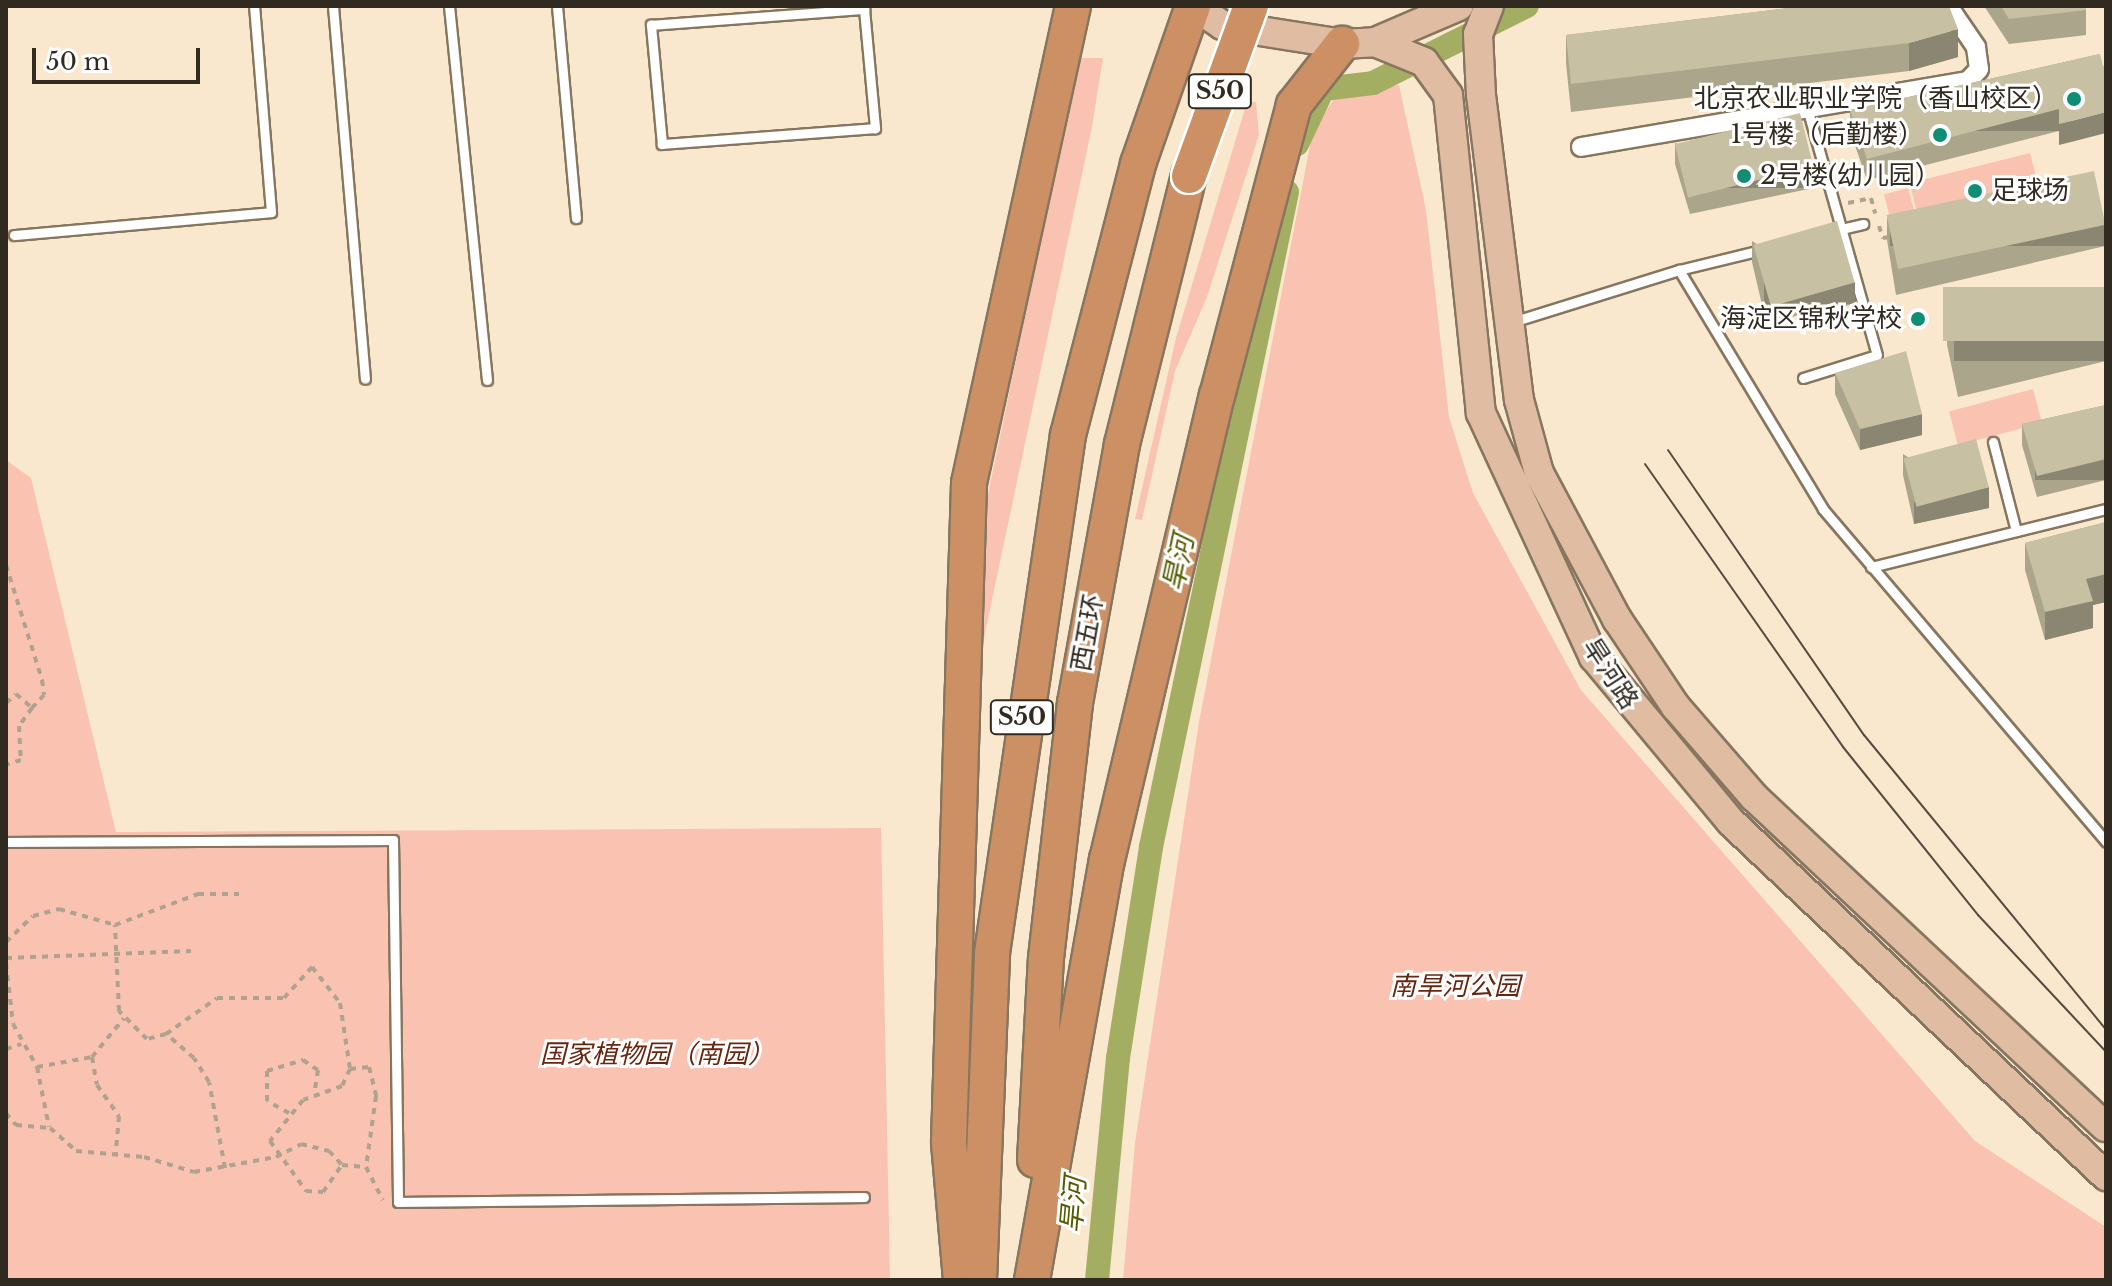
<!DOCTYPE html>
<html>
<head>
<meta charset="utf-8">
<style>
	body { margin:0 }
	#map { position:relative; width:2112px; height:1286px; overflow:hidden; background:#fae8ce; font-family:"Libre Baskerville","Noto Sans SC",serif }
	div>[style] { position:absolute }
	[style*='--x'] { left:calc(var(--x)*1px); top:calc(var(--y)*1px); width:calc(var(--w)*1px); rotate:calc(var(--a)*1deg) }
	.green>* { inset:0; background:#f9c2b1; transform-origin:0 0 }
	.canal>* { height:24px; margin:-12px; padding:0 12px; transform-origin:12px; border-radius:12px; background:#a4ae62 }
	.path>* { height:4px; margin-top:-2px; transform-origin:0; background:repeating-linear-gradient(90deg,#b0a28e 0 6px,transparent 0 12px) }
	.roads { filter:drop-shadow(2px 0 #87765f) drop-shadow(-2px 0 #87765f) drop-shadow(0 2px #87765f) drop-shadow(0 -2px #87765f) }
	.service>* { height:9px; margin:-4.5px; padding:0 4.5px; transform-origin:4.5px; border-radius:4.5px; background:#fff }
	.minor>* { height:18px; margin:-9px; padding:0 9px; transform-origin:9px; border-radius:9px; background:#fff }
	.primary>* { height:28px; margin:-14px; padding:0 14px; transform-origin:14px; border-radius:14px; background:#e0bca2 }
	.motorway>* { height:34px; margin:-17px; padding:0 17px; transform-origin:17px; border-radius:17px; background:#cc9064 }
	.tram>* { height:2px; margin:-1px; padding:0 1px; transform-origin:1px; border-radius:1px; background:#554c40 }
	.bridges { filter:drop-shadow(2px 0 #fff) drop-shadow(-2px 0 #fff) drop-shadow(0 2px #fff) drop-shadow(0 -2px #fff) }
	.motorway-bridge>* { height:34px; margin:-17px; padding:0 17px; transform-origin:17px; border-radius:17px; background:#cc9064 }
	.wall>* { inset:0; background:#aba58c }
	.shaded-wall>* { inset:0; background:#8b8672; transform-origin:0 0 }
	.building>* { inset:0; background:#c7c0a3; transform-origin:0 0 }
	.dots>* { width:22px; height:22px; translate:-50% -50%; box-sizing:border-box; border:4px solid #fff; border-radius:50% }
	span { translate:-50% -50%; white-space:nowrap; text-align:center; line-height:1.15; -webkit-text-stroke:6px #fff; paint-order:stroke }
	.shield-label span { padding:2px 6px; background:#fff; border:2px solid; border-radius:6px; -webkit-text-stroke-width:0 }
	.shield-label { font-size:24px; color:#312a21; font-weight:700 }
	.poi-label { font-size:26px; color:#312a21 }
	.right { translate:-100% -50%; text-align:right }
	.left { translate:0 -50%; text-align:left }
	.street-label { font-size:26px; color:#312a21 }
	.park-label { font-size:26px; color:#6a250e; font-style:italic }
	.water-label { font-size:28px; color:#555d00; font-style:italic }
	.frame { position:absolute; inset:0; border:8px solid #312a21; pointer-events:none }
	.scale { position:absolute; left:32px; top:48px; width:168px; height:36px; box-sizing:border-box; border:4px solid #312a21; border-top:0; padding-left:10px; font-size:24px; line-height:28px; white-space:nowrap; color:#312a21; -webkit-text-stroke:6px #fff; paint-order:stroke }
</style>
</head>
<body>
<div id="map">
	<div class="green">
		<i style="clip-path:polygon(1079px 58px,1103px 58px,1092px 127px,978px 666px,988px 494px)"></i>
		<i style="clip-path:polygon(1399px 85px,1426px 210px,1449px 417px,1473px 493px,1581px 690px,1975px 1141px,2106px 1227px,2106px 1280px,1123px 1280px,1135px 1143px,1199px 722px,1313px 130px,1336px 96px)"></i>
		<i style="clip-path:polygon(1247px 102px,1256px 102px,1259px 135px,1207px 297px,1175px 371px,1142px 520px,1135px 519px,1176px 338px)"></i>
		<i style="left:2030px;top:153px;width:46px;height:124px;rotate:76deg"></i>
		<i style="left:1908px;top:188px;width:39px;height:25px;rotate:75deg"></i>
		<i style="left:2033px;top:389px;width:35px;height:87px;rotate:75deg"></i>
		<i style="clip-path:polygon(6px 460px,31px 478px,116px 832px,881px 828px,890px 1280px,6px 1280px)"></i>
	</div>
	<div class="canal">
		<i style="--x:1297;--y:144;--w:61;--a:-64.7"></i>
		<i style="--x:1323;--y:89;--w:50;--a:-6.8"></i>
		<i style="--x:1373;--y:83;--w:172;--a:-26.6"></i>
		<i style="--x:1097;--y:1280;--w:223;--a:-84.6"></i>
		<i style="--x:1118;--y:1058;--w:214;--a:-81.1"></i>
		<i style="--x:1151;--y:847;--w:669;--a:-78.27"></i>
	</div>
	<div class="path">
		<i style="--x:1848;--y:203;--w:24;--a:-12"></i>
		<i style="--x:1871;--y:198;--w:16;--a:75"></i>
		<i style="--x:1879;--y:226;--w:13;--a:72"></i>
		<i style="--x:1883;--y:238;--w:7;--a:-8"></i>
		<i style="--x:6;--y:565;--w:121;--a:72.6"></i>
		<i style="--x:42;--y:680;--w:15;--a:82"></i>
		<i style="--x:44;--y:695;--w:18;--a:133"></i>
		<i style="--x:6;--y:703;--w:13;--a:-42"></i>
		<i style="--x:16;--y:694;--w:21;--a:41"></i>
		<i style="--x:32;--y:708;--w:22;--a:126"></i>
		<i style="--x:19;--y:726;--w:34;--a:87"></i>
		<i style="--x:21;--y:760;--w:16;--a:162"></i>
		<i style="--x:6;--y:942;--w:37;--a:-44"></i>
		<i style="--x:33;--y:916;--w:27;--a:-15"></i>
		<i style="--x:59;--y:909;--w:58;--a:15.9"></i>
		<i style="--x:6;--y:958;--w:185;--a:-2.2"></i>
		<i style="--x:6;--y:963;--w:61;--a:83.5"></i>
		<i style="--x:13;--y:1024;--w:49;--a:60.8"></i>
		<i style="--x:37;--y:1067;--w:61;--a:78.7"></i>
		<i style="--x:166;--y:1034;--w:62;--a:-35.2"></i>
		<i style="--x:217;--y:998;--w:67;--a:0"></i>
		<i style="--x:284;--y:998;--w:42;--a:-47.9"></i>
		<i style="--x:312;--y:967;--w:46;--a:52.1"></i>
		<i style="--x:340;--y:1003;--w:67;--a:81.4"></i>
		<i style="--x:350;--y:1069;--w:19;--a:115"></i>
		<i style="--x:342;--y:1086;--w:41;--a:160.3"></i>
		<i style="--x:303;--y:1100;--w:53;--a:128.8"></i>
		<i style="--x:270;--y:1141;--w:62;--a:54.2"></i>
		<i style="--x:306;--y:1191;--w:17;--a:3"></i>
		<i style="--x:323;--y:1192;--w:33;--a:-55"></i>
		<i style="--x:6;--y:1049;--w:16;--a:-18"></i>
		<i style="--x:92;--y:1057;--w:28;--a:80"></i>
		<i style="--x:97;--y:1085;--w:38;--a:55"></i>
		<i style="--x:119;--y:1116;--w:38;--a:95"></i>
		<i style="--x:37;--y:1067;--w:56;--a:-10.3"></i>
		<i style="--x:92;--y:1057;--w:50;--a:-50.6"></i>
		<i style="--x:350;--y:1069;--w:19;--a:-6"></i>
		<i style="--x:369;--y:1067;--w:30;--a:76"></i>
		<i style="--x:376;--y:1096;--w:72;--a:98"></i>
		<i style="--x:6;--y:1113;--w:16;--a:50"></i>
		<i style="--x:16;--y:1125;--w:34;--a:5"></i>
		<i style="--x:50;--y:1128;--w:35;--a:41"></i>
		<i style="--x:76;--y:1151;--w:68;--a:5"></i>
		<i style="--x:144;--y:1157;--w:52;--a:16.7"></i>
		<i style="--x:194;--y:1172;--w:83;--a:-10.4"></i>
		<i style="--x:276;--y:1157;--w:28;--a:-27"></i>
		<i style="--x:301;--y:1144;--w:29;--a:14"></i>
		<i style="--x:329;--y:1151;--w:19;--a:47"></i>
		<i style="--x:342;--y:1165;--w:24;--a:5"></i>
		<i style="--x:366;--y:1167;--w:37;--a:63"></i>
		<i style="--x:289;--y:1113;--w:25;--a:-151"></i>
		<i style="--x:267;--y:1101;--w:30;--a:-90"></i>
		<i style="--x:267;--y:1071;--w:38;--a:-17"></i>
		<i style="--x:303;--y:1060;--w:18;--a:34"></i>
		<i style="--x:318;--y:1070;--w:20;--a:99"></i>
		<i style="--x:225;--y:1168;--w:87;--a:-100.5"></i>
		<i style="--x:209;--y:1082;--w:28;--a:-122"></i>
		<i style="--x:194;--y:1058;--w:37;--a:-139"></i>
		<i style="--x:166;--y:1034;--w:20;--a:165"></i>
		<i style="--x:147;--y:1039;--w:40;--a:-135"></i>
		<i style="--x:119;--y:1011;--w:86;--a:-92.7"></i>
		<i style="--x:115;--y:925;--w:89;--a:-20.5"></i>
		<i style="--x:198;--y:894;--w:41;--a:0"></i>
	</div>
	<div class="roads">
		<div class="service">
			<i style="--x:333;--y:6;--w:374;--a:85.1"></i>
			<i style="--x:449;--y:6;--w:376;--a:84.2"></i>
			<i style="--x:557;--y:6;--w:213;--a:84.9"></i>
			<i style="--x:864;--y:6;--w:3;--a:90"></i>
			<i style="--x:864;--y:9;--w:120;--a:84.7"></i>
			<i style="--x:875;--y:128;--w:214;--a:175.7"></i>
			<i style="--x:662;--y:144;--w:120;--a:-95.3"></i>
			<i style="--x:651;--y:25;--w:214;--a:-4.3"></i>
			<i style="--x:1837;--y:230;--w:27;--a:-13"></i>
			<i style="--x:14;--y:235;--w:258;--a:-5.1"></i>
			<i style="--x:271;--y:212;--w:207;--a:-94.7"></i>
			<i style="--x:1679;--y:270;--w:89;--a:-13.7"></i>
			<i style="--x:1512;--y:322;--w:175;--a:-17.3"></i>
			<i style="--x:1679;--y:270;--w:279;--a:58.9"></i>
			<i style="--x:1823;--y:509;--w:437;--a:49.6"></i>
			<i style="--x:1803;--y:378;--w:77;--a:-17.3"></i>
			<i style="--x:1877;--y:355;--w:250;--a:-105.8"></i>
			<i style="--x:1993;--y:442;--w:92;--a:75.5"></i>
			<i style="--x:1871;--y:567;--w:242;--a:-13.9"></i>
			<i style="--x:6;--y:842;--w:387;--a:-0.3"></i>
			<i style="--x:393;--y:840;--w:362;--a:89.2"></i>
			<i style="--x:398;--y:1202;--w:466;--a:-0.6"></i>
		</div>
		<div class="minor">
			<i style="--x:1581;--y:147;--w:393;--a:-9.7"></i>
			<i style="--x:1968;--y:81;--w:16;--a:-47"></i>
			<i style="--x:1979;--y:69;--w:22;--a:-98"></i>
			<i style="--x:1976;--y:47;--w:50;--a:-124.3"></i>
		</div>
		<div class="primary">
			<i style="--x:1194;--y:6;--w:34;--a:34"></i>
			<i style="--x:1222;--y:25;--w:121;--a:9"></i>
			<i style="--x:1342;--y:44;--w:33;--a:-3"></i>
			<i style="--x:1375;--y:42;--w:91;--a:-23.2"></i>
			<i style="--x:1489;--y:6;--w:30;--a:111"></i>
			<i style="--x:1478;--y:34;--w:61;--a:87.2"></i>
			<i style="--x:1481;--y:95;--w:307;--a:82.9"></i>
			<i style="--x:1519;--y:400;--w:76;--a:74.7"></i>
			<i style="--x:1539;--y:473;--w:166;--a:61.9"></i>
			<i style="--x:1617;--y:619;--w:106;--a:56.2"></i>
			<i style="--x:1676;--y:707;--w:119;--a:49.1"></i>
			<i style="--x:1754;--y:797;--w:482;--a:43.2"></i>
			<i style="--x:1375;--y:42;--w:53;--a:22.2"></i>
			<i style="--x:1424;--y:62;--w:41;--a:54"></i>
			<i style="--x:1448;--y:95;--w:320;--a:84.1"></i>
			<i style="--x:1481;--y:413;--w:269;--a:65.2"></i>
			<i style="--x:1594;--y:657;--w:214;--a:50.3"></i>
			<i style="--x:1731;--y:822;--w:516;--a:43.35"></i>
		</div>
		<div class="motorway">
			<i style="--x:1035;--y:1160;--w:202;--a:-86.9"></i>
			<i style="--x:1046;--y:958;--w:257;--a:-83.5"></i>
			<i style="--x:1075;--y:703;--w:263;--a:-79.7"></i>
			<i style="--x:1122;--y:444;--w:276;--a:-76"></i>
			<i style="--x:961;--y:1280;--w:139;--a:-95"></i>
			<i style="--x:949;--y:1142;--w:659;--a:-88.26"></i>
			<i style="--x:969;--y:483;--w:488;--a:-77.7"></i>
			<i style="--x:979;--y:1280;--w:327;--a:-87.7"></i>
			<i style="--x:992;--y:953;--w:524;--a:-81.65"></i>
			<i style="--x:1068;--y:435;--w:280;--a:-75.5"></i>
			<i style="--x:1138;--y:164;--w:167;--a:-70.8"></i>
			<i style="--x:1032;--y:1280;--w:427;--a:-79.9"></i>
			<i style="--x:1107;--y:860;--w:477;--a:-76.7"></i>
			<i style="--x:1217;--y:396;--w:301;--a:-75.2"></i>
			<i style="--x:1294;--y:105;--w:78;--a:-51.8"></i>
		</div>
	</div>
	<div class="tram">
		<i style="--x:1668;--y:450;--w:346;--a:55.5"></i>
		<i style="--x:1864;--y:735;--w:382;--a:50.6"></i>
		<i style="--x:1645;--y:464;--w:345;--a:55"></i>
		<i style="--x:1843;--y:747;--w:216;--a:51.2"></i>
		<i style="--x:1978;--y:915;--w:187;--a:46.9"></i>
	</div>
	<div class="bridges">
		<div class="motorway-bridge">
			<i style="--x:1189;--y:176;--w:181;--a:-70"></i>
		</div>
	</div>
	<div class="wall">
		<i style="clip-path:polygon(1805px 6px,1958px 57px,1909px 71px,1571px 112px,1566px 63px,1566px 35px)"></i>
		<i style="clip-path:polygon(1984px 6px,2086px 6px,2086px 35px,2009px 44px)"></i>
		<i style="clip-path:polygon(2100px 54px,2059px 145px,2059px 131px,1867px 180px,1850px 131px,1850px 110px)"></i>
		<i style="clip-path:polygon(1675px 143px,1813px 188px,1690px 214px,1675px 164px)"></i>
		<i style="clip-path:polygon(1887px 218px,2105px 246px,1896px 295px,1887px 240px)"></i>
		<i style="clip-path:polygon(1752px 241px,1855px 304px,1766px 322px,1752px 262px)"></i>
		<i style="clip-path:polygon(2106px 287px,2106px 361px,1958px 397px,1947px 345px,1947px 325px)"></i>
		<i style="clip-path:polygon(1835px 373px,1922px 435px,1860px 450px,1835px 394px)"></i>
		<i style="clip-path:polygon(2106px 405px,2106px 480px,2037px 497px,2022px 445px,2022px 424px)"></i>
		<i style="clip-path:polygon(1903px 454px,1989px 508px,1914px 524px,1903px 475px)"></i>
		<i style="clip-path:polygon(2106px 522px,2106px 602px,2093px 605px,2093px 628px,2045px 640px,2025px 570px,2025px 543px)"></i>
	</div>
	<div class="shaded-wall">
		<i style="clip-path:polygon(1958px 29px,1958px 57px,1909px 71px,1909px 43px)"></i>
		<i style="left:2059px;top:109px;width:22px;height:198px;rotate:90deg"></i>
		<i style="clip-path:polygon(2106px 112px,2106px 133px,2059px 145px,2059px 124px)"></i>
		<i style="left:1813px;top:166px;width:22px;height:126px;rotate:90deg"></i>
		<i style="left:2105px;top:225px;width:21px;height:215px;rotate:90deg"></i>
		<i style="left:1855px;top:282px;width:22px;height:91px;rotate:90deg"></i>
		<i style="left:2106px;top:341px;width:20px;height:152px;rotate:90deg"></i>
		<i style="clip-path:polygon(1922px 414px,1922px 435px,1860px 450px,1860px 429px)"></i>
		<i style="left:2106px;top:459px;width:21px;height:71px;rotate:90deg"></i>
		<i style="clip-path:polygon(1989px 487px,1989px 508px,1914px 524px,1914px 502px)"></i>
		<i style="clip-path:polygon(2106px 574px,2106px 602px,2093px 605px,2093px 628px,2045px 640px,2045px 612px,2086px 579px)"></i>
	</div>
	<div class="building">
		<i style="clip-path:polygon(1805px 6px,1949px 6px,1958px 29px,1909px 43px,1571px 84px,1566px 35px)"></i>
		<i style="clip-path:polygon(2001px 6px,2086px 6px,2086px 10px,2009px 19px)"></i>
		<i style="clip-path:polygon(2100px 54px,2103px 66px,2106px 66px,2106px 112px,2059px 124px,2059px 109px,1867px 159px,1850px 110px)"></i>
		<i style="left:1800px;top:113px;width:55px;height:129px;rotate:76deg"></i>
		<i style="left:2094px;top:171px;width:55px;height:212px;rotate:78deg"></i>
		<i style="left:1837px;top:221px;width:64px;height:87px;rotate:74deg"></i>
		<i style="left:2106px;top:287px;width:54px;height:163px;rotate:90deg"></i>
		<i style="clip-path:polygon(1906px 351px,1922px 414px,1860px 429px,1835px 373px)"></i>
		<i style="clip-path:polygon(2106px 405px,2106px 459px,2037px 476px,2022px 424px)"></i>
		<i style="left:1976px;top:439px;width:50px;height:75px;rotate:75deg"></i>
		<i style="clip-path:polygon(2106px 522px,2106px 574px,2086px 579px,2093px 601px,2045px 612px,2025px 543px)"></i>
	</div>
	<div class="dots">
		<i style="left:2074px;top:99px;background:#0f8e74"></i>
		<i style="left:1940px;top:135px;background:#0f8e74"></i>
		<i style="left:1744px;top:176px;background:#0f8e74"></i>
		<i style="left:1975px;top:191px;background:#0f8e74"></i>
		<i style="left:1918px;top:319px;background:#0f8e74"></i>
	</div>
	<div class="shield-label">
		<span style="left:1220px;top:91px">S50</span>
		<span style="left:1022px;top:717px">S50</span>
	</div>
	<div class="poi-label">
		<span class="right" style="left:2058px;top:99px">北京农业职业学院（香山校区）</span>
		<span class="right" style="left:1924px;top:135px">1号楼（后勤楼）</span>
		<span class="left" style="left:1760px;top:176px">2号楼(幼儿园）</span>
		<span class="left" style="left:1991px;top:191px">足球场</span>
		<span class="right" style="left:1902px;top:319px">海淀区锦秋学校</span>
	</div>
	<div class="street-label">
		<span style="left:1088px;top:633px;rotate:-80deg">西五环</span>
		<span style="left:1610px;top:674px;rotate:57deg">旱河路</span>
	</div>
	<div class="park-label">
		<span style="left:1455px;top:987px">南旱河公园</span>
		<span style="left:657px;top:1055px">国家植物园（南园）</span>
	</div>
	<div class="water-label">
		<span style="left:1179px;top:563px;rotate:-78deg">旱河</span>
		<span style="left:1074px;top:1205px;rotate:-85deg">旱河</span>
	</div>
	<div class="frame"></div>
	<div class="scale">50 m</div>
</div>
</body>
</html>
